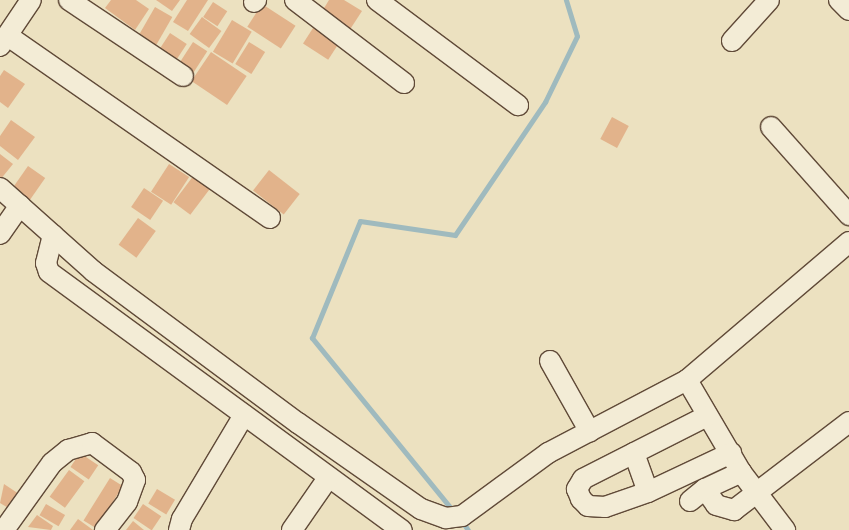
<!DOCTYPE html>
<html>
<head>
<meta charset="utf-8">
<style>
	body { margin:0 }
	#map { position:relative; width:849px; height:530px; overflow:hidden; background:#ece1c0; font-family:"Libre Bodoni",serif }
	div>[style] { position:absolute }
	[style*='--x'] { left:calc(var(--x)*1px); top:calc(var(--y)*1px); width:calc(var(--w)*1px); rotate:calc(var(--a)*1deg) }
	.stream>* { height:5px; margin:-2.5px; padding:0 2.5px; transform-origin:2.5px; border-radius:2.5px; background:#9fbabe }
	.building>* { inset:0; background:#e2b38b; transform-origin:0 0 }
	.roads { filter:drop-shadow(1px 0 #604a38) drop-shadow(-1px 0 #604a38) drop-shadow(0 1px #604a38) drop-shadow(0 -1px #604a38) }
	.minor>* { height:20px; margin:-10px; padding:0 10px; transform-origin:10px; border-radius:10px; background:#f3ecd6 }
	span { translate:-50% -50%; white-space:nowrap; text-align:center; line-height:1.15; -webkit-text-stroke:5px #f3ecd6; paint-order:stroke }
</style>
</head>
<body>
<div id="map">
	<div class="stream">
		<i style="--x:454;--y:512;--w:225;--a:-129.2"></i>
		<i style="--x:312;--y:338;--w:126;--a:-67.7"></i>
		<i style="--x:360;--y:221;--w:96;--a:8.4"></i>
		<i style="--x:455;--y:235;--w:161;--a:-55.9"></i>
		<i style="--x:545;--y:102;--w:73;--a:-64.1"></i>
		<i style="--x:577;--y:36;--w:38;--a:-107"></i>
		<i style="--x:461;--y:520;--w:12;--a:55"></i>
	</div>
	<div class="building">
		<i style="clip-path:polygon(111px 0,136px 0,149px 9px,135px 30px,105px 8px)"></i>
		<i style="clip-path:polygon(156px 0,180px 0,172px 11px)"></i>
		<i style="clip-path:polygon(187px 0,208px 0,188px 31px,173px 22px)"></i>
		<i style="clip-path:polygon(329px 0,344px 0,362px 11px,349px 31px,321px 13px)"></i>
		<i style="left:213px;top:2px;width:17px;height:18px;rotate:33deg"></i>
		<i style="left:262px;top:4px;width:40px;height:27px;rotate:33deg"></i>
		<i style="left:155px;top:7px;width:20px;height:38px;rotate:30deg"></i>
		<i style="left:202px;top:17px;width:24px;height:21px;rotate:36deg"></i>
		<i style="left:232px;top:20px;width:23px;height:37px;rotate:31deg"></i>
		<i style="left:315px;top:25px;width:30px;height:22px;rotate:33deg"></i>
		<i style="left:170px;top:33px;width:20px;height:25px;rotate:33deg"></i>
		<i style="left:193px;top:42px;width:17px;height:30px;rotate:33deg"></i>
		<i style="left:249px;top:42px;width:19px;height:26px;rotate:32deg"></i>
		<i style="left:211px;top:52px;width:43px;height:35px;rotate:34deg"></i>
		<i style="clip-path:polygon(4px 70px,25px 84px,8px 108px,0 102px,0 76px)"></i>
		<i style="left:612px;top:117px;width:19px;height:25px;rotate:28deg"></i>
		<i style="clip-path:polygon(11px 120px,35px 137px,18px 160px,0 146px,0 136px)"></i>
		<i style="clip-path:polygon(0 154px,13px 164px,0 180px)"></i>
		<i style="left:169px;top:164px;width:24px;height:33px;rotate:33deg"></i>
		<i style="left:28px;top:166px;width:21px;height:28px;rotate:35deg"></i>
		<i style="left:269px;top:170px;width:39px;height:26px;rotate:38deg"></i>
		<i style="left:197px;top:171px;width:21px;height:39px;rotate:37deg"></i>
		<i style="left:144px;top:188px;width:23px;height:23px;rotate:34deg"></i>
		<i style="left:138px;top:218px;width:22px;height:33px;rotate:36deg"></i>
		<i style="left:80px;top:453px;width:22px;height:17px;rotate:34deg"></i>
		<i style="left:69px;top:470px;width:19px;height:33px;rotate:36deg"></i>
		<i style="left:110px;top:478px;width:15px;height:50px;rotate:32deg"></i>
		<i style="clip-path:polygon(4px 484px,19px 494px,10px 509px,0 503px)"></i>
		<i style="left:157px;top:489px;width:21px;height:17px;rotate:31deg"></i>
		<i style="left:46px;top:504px;width:22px;height:13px;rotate:30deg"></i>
		<i style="left:143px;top:504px;width:22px;height:17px;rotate:34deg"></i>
		<i style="clip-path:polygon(37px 515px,53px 526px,51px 530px,28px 527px)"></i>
		<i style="clip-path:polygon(78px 519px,93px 530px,70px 530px)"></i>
		<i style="clip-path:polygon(133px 521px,144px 530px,126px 530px)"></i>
	</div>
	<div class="roads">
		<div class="minor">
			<i style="--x:69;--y:0;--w:137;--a:33.7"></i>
			<i style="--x:295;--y:0;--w:137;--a:37.3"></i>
			<i style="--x:377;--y:0;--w:176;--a:36.7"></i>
			<i style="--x:839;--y:0;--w:14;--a:45"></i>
			<i style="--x:254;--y:2;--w:3;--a:-45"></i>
			<i style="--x:8;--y:36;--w:319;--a:34.8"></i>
			<i style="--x:732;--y:41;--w:55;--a:-47.9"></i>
			<i style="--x:0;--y:46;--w:55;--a:-56"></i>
			<i style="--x:771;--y:127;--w:118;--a:48.4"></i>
			<i style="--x:0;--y:188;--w:125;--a:41.7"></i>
			<i style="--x:93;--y:271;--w:255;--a:36.6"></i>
			<i style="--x:298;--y:423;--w:150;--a:35"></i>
			<i style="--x:421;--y:509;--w:27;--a:20"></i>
			<i style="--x:446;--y:518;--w:16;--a:-7"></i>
			<i style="--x:462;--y:516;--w:107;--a:-36.2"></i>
			<i style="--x:548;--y:453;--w:157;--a:-27.7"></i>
			<i style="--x:687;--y:380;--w:213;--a:-40.4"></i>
			<i style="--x:0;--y:234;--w:35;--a:-55"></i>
			<i style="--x:53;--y:235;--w:29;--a:104"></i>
			<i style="--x:46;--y:263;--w:9;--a:72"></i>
			<i style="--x:49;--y:272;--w:437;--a:36.2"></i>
			<i style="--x:550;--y:361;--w:81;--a:60.6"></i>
			<i style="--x:687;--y:380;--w:107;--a:59.6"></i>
			<i style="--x:741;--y:472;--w:73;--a:52.8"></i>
			<i style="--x:707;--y:416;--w:139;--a:153.1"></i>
			<i style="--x:583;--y:479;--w:12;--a:121"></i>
			<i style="--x:577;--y:489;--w:11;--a:68"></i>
			<i style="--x:581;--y:499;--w:10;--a:45"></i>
			<i style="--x:588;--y:506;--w:17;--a:3"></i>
			<i style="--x:605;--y:507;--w:46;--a:-19.2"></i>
			<i style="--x:648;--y:492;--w:92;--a:-25.2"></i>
			<i style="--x:634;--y:453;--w:41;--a:70.3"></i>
			<i style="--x:705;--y:489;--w:19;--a:55"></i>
			<i style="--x:716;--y:505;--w:19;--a:16"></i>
			<i style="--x:734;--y:510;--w:145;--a:-37.4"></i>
			<i style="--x:690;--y:501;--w:19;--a:-39"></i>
			<i style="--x:705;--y:489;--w:40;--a:-25"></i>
			<i style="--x:4;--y:530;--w:82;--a:-54.4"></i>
			<i style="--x:52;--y:463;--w:21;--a:-39"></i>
			<i style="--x:68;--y:450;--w:25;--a:-16"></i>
			<i style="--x:92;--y:443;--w:49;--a:36.6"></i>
			<i style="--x:131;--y:472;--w:9;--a:63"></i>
			<i style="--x:135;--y:480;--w:23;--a:110"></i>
			<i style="--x:127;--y:502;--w:36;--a:128"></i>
			<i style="--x:179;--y:530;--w:11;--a:-75"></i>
			<i style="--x:182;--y:519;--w:121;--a:-59.2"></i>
			<i style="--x:292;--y:530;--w:63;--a:-55.3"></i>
		</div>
	</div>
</div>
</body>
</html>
